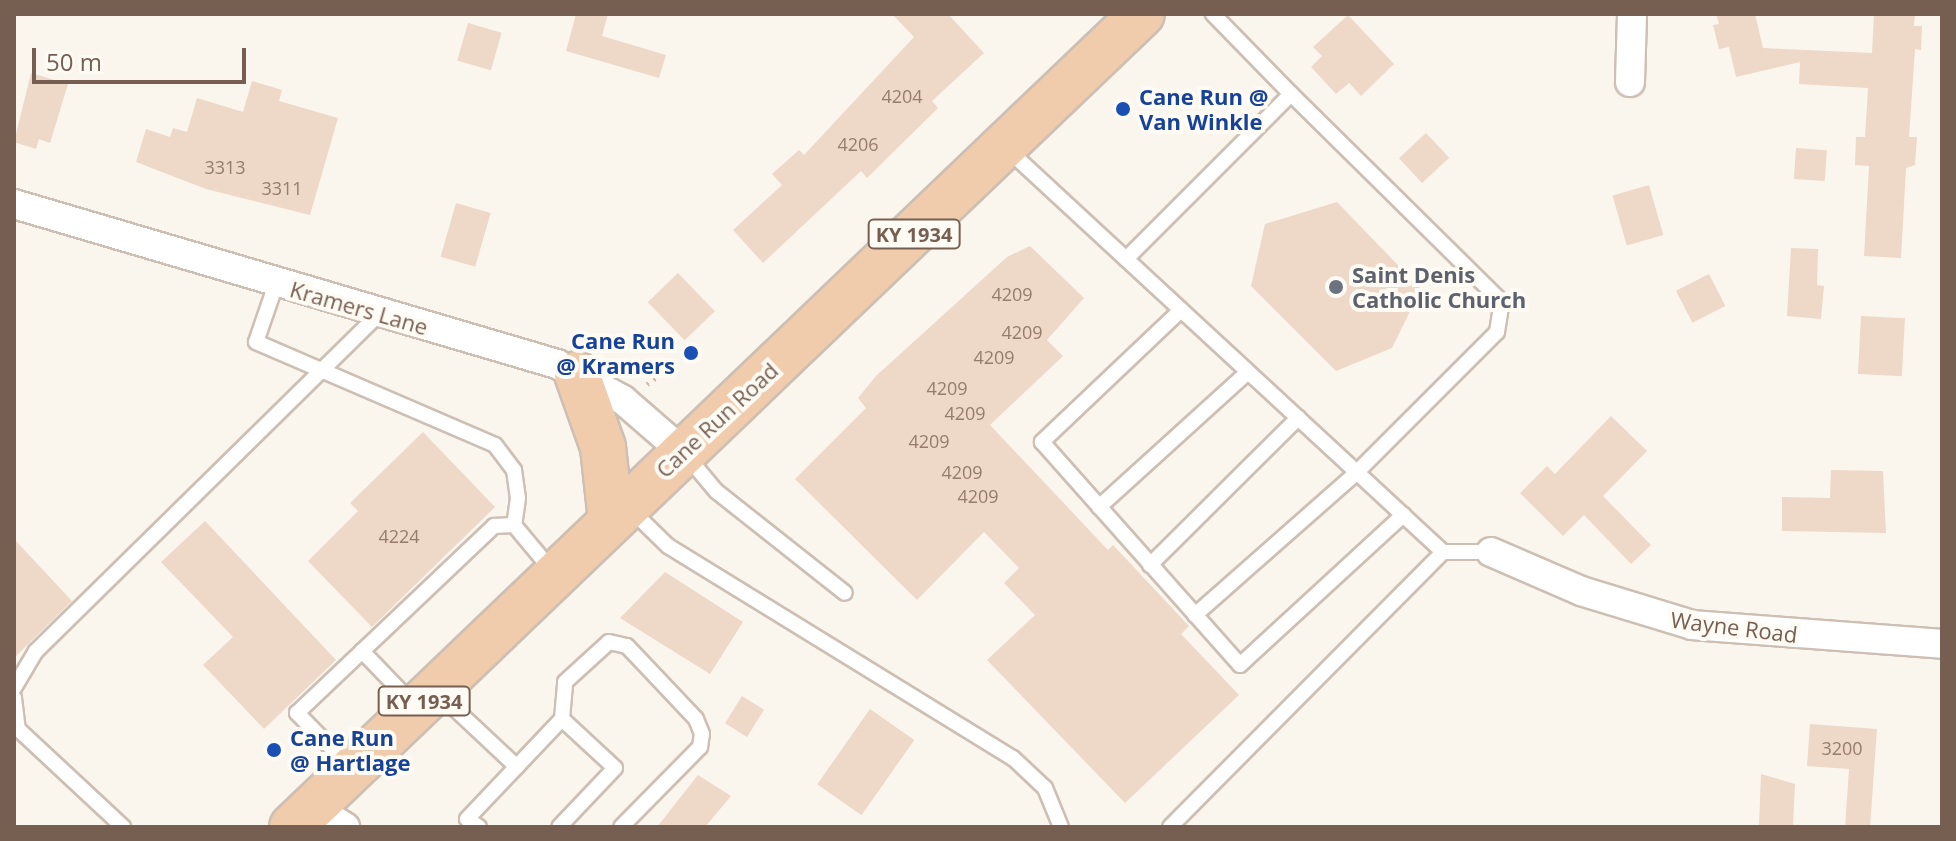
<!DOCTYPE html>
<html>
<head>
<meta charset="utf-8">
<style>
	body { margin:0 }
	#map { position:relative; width:1956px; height:841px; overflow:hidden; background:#fbf6ed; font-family:"Open Sans",sans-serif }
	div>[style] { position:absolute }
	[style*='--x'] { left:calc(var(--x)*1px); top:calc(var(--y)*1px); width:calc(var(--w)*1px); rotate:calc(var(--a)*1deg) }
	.building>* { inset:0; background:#eed8c7; transform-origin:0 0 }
	.path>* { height:5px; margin-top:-2.5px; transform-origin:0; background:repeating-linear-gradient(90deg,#d4bbaa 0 2px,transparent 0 8px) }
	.roads { filter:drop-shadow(2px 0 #cdbfb3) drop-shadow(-2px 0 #cdbfb3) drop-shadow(0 2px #cdbfb3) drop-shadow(0 -2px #cdbfb3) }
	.service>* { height:14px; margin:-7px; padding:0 7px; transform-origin:7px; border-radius:7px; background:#fff }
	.minor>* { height:28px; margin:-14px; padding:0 14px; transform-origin:14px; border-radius:14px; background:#fff }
	.trunk>* { height:44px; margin:-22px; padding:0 22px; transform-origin:22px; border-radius:22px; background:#f1ccac }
	.dots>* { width:22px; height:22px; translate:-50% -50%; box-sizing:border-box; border:4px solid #fefaf4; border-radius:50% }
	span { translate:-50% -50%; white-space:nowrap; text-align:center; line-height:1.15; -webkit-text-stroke:8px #fefaf4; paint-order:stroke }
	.number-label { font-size:18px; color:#947d6e }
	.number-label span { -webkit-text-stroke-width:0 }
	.shield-label span { padding:2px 6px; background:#fefaf4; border:2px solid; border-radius:6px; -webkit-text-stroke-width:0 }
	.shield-label { font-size:20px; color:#765f51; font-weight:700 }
	.transit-label { font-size:22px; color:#164399; font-weight:700 }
	.left { translate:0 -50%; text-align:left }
	.right { translate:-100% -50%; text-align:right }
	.worship-label { font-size:22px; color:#5b616d; font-weight:700 }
	.street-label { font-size:22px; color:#765f51 }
	.frame { position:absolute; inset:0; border:16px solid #765f51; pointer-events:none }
	.scale { position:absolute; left:32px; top:48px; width:214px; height:36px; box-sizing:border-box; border:4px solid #765f51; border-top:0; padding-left:10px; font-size:24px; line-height:28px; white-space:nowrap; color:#765f51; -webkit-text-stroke:6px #fefaf4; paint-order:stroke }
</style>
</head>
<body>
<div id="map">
	<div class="building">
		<i style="clip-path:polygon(576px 14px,608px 14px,602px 36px,666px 55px,659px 78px,566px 51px)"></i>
		<i style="clip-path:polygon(892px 14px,948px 14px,984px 53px,932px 101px,938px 108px,867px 178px,861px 171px,763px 263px,733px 230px,782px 185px,772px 174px,799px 150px,804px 155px,914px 37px)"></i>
		<i style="clip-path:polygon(1716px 14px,1755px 14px,1763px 48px,1872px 53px,1874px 14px,1915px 14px,1914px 26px,1922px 26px,1921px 50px,1915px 49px,1909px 137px,1917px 137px,1915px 165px,1906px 168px,1901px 258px,1864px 256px,1869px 166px,1855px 165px,1856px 137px,1865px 137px,1868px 88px,1799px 84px,1800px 62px,1736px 77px,1729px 47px,1719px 49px,1713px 25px,1719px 24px)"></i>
		<i style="clip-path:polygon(1348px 15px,1394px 64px,1361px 96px,1349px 83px,1336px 94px,1311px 67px,1322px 56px,1313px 47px)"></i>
		<i style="left:468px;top:23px;width:35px;height:39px;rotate:16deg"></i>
		<i style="clip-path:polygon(31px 73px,68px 84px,50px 143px,39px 139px,36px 149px,14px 142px)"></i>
		<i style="clip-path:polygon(252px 81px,282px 90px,279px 101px,338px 118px,310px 215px,206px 189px,136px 162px,146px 129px,170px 137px,173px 128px,187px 132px,197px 98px,243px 112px)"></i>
		<i style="left:1426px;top:133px;width:34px;height:37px;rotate:47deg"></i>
		<i style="left:1796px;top:148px;width:31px;height:31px;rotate:4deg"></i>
		<i style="left:1649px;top:185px;width:52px;height:38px;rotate:74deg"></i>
		<i style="clip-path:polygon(1337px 202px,1421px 289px,1392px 348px,1336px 371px,1251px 286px,1265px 224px)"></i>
		<i style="left:456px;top:203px;width:36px;height:56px;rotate:16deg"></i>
		<i style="clip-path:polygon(1030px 246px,1084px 298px,1047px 340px,1063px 356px,990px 425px,1108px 550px,1113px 545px,1189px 626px,1181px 634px,1239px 695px,1125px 803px,987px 660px,1035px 615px,1004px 583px,1019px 568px,984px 532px,917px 600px,795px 479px,866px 408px,858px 398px,876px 376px,1007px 257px)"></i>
		<i style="clip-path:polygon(1791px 248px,1818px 249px,1817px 285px,1824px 286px,1821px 319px,1787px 316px)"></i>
		<i style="left:678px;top:273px;width:53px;height:42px;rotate:46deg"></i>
		<i style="left:1709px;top:274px;width:36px;height:37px;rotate:63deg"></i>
		<i style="left:1861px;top:316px;width:44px;height:58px;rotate:3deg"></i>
		<i style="clip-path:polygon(1611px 416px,1647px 451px,1603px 496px,1651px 545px,1631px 564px,1584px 515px,1563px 536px,1520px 493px,1547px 466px,1555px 474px)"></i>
		<i style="clip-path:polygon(423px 432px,495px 507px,372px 627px,308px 561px,358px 511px,350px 503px)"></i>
		<i style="clip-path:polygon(1831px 470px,1883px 471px,1886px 533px,1782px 531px,1782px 497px,1830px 498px)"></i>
		<i style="clip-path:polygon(205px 521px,336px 660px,264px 729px,203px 665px,233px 637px,161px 562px)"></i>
		<i style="clip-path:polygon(14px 539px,72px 601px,14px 658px)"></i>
		<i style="clip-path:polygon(665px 572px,743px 622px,710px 674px,620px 618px)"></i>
		<i style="left:742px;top:696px;width:26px;height:32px;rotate:32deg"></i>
		<i style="left:870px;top:709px;width:54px;height:92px;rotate:35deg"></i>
		<i style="clip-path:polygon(1810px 724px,1877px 729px,1870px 827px,1845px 827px,1849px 769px,1807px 766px)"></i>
		<i style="clip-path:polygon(1761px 774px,1795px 784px,1793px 826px,1759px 825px)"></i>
		<i style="clip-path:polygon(698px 775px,731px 796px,705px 827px,657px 827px)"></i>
	</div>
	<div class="path">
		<i style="--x:647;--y:384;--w:37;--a:-34"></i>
	</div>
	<div class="roads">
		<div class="service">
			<i style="--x:1006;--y:148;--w:595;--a:42.75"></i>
			<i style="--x:1126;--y:259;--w:233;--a:-45"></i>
			<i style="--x:1291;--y:94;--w:112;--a:-134.3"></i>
			<i style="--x:276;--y:284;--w:61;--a:109"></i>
			<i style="--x:256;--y:342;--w:260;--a:23.3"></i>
			<i style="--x:495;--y:445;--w:31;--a:53"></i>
			<i style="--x:514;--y:470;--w:28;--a:82"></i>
			<i style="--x:518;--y:498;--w:27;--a:98"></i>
			<i style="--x:514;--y:525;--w:62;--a:50.2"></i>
			<i style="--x:1181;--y:310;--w:192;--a:136.5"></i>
			<i style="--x:1042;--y:442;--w:298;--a:48.4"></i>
			<i style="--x:1240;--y:665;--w:222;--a:-42.6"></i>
			<i style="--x:686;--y:455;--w:47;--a:50.2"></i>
			<i style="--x:716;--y:491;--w:164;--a:38.3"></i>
			<i style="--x:1099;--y:507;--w:201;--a:-42.2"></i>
			<i style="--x:630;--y:509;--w:53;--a:44.2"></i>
			<i style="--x:668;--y:546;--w:405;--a:31.6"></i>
			<i style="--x:1013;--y:758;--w:44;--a:43.2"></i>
			<i style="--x:1045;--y:788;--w:42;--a:67.7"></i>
			<i style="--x:1150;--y:565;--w:209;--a:-44.8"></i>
			<i style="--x:1195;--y:615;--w:216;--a:-41.4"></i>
			<i style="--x:1357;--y:472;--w:198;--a:-45"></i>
			<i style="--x:1497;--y:332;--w:30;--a:-81"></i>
			<i style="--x:1502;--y:302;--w:296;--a:-135.4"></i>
			<i style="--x:362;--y:651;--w:76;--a:46.1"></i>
			<i style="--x:14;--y:688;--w:43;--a:-59.3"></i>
			<i style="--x:36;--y:651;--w:481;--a:-44.5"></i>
			<i style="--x:438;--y:693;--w:108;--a:43.1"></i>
			<i style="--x:14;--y:698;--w:31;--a:83"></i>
			<i style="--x:18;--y:729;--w:144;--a:43"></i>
			<i style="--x:562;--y:719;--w:37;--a:-85"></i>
			<i style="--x:565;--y:682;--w:59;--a:-42.3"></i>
			<i style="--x:609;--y:642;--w:18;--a:13"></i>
			<i style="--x:627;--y:646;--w:100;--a:46.6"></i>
			<i style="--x:696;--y:719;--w:16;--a:68"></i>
			<i style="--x:702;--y:734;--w:13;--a:99"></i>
			<i style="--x:700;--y:747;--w:112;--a:134.6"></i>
			<i style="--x:348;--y:765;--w:73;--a:-134.4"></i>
			<i style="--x:297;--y:713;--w:272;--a:-43.5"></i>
			<i style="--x:494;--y:526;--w:20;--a:-3"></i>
			<i style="--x:479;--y:827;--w:14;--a:-146"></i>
			<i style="--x:467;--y:819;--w:138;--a:-46.5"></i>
			<i style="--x:562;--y:719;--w:72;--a:42.8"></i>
			<i style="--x:615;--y:768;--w:81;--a:133.5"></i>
			<i style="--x:1170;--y:827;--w:387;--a:-45.2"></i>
			<i style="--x:1443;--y:552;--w:48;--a:0"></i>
		</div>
		<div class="minor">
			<i style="--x:1630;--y:82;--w:68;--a:-88.3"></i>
			<i style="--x:14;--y:204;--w:566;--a:16.42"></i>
			<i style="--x:557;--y:364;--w:75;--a:28.6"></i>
			<i style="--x:623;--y:400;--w:79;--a:40.9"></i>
			<i style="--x:1491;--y:552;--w:98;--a:23.4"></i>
			<i style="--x:1581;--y:591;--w:116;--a:17"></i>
			<i style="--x:1692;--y:625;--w:251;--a:4.3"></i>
			<i style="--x:313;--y:807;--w:38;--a:32"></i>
		</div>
		<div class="trunk">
			<i style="--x:577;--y:374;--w:77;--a:70.4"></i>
			<i style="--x:603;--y:447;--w:74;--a:83.8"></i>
			<i style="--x:292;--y:827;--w:1176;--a:-43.73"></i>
		</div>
	</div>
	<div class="dots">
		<i style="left:1123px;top:109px;background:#1a4fb4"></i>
		<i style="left:1336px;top:287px;background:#6b7280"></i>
		<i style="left:691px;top:353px;background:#1a4fb4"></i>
		<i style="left:274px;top:750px;background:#1a4fb4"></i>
	</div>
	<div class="number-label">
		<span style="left:902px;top:96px">4204</span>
		<span style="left:858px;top:144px">4206</span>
		<span style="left:225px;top:167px">3313</span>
		<span style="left:282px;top:188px">3311</span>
		<span style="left:1012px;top:294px">4209</span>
		<span style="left:1022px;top:332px">4209</span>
		<span style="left:994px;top:357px">4209</span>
		<span style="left:947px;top:388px">4209</span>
		<span style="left:965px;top:413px">4209</span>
		<span style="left:929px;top:441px">4209</span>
		<span style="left:962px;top:472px">4209</span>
		<span style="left:978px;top:496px">4209</span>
		<span style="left:399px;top:536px">4224</span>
		<span style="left:1842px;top:748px">3200</span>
	</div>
	<div class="shield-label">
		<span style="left:914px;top:234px">KY 1934</span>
		<span style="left:424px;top:701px">KY 1934</span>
	</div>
	<div class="transit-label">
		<span class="left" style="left:1139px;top:109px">Cane Run @<br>Van Winkle</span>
		<span class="right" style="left:675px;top:353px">Cane Run<br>@ Kramers</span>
		<span class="left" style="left:290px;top:750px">Cane Run<br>@ Hartlage</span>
	</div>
	<div class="worship-label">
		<span class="left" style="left:1352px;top:287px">Saint Denis<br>Catholic Church</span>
	</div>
	<div class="street-label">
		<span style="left:359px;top:308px;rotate:16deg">Kramers Lane</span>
		<span style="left:717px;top:420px;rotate:-43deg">Cane Run Road</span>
		<span style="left:1734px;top:627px;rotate:7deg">Wayne Road</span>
	</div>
	<div class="frame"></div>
	<div class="scale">50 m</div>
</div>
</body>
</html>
